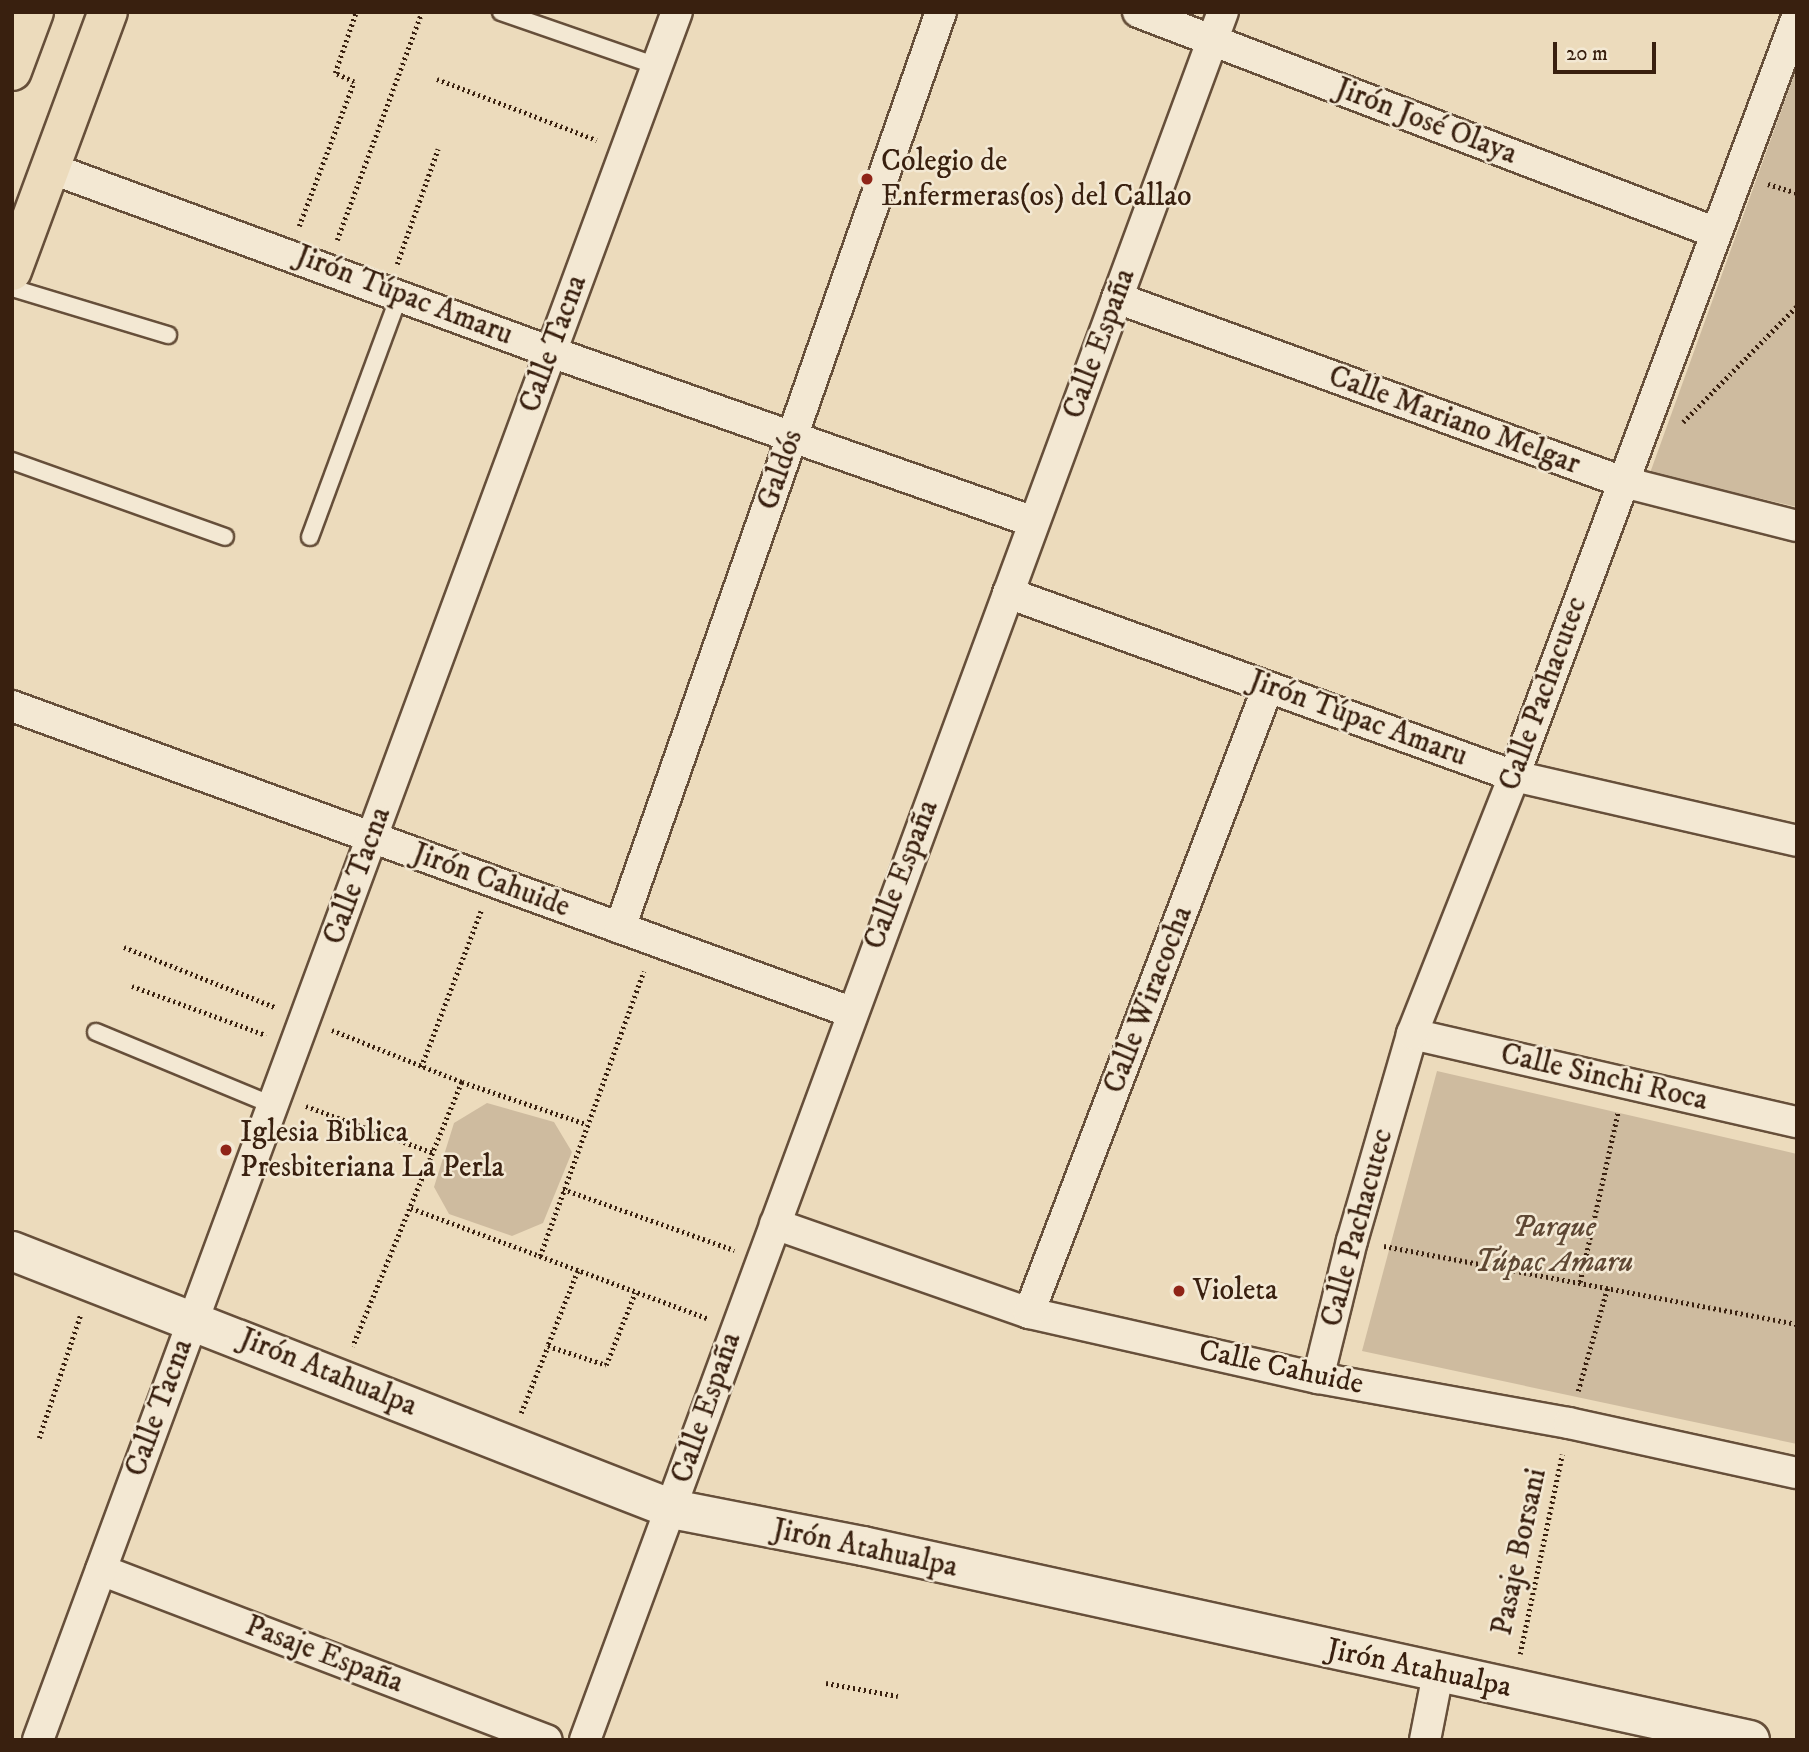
<!DOCTYPE html>
<html>
<head>
<meta charset="utf-8">
<style>
	body { margin:0 }
	#map { position:relative; width:1809px; height:1752px; overflow:hidden; background:#ecdbbc; font-family:"IM FELL DW Pica",serif }
	div>[style] { position:absolute }
	[style*='--x'] { left:calc(var(--x)*1px); top:calc(var(--y)*1px); width:calc(var(--w)*1px); rotate:calc(var(--a)*1deg) }
	.green>* { inset:0; background:#cebb9f }
	.path>* { height:4.5px; margin-top:-2.25px; transform-origin:0; background:repeating-linear-gradient(90deg,#39200f 0 2px,transparent 0 5.5px) }
	.roads { filter:drop-shadow(2px 0 #664f3a) drop-shadow(-2px 0 #664f3a) drop-shadow(0 2px #664f3a) drop-shadow(0 -2px #664f3a) }
	.lane>* { height:16px; margin:-8px; padding:0 8px; transform-origin:8px; border-radius:8px; background:#f3e8d3 }
	.street>* { height:30px; margin:-15px; padding:0 15px; transform-origin:15px; border-radius:15px; background:#f3e8d3 }
	.secondary>* { height:38px; margin:-19px; padding:0 19px; transform-origin:19px; border-radius:19px; background:#f3e8d3 }
	.primary>* { height:38px; margin:-19px; padding:0 19px; transform-origin:19px; border-radius:19px; background:#ecdbbc }
	.dots>* { width:19px; height:19px; translate:-50% -50%; box-sizing:border-box; border:4px solid #f3e8d3; border-radius:50% }
	span { translate:-50% -50%; white-space:nowrap; text-align:center; line-height:1.15; -webkit-text-stroke:5px #f3e8d3; paint-order:stroke }
	.street-label { font-size:30px; color:#39200f }
	.poi-label { font-size:30px; color:#39200f }
	.left { translate:0 -50%; text-align:left }
	.park-label { font-size:30px; color:#5e4733; font-style:italic }
	.frame { position:absolute; inset:0; border:14px solid #39200f; pointer-events:none }
	.scale { position:absolute; left:1553px; top:42px; width:103px; height:32px; box-sizing:border-box; border:4px solid #39200f; border-top:0; padding-left:9px; font-size:21px; line-height:24px; white-space:nowrap; color:#39200f; -webkit-text-stroke:5px #f3e8d3; paint-order:stroke }
</style>
</head>
<body>
<div id="map">
	<div class="green">
		<i style="clip-path:polygon(1797px 67px,1797px 507px,1650px 473px)"></i>
		<i style="clip-path:polygon(1437px 1071px,1797px 1154px,1797px 1444px,1362px 1351px)"></i>
		<i style="clip-path:polygon(487px 1103px,554px 1122px,572px 1152px,543px 1223px,512px 1236px,449px 1214px,434px 1187px,454px 1123px)"></i>
	</div>
	<div class="path">
		<i style="--x:437;--y:79;--w:171;--a:20.9"></i>
		<i style="--x:1768;--y:184;--w:30;--a:17"></i>
		<i style="--x:299;--y:226;--w:154;--a:-69.1"></i>
		<i style="--x:354;--y:82;--w:21;--a:-155"></i>
		<i style="--x:335;--y:73;--w:65;--a:-71"></i>
		<i style="--x:337;--y:240;--w:243;--a:-69.6"></i>
		<i style="--x:397;--y:264;--w:122;--a:-70.4"></i>
		<i style="--x:1683;--y:422;--w:163;--a:-45.5"></i>
		<i style="--x:124;--y:947;--w:162;--a:21.7"></i>
		<i style="--x:132;--y:986;--w:143;--a:20.1"></i>
		<i style="--x:332;--y:1030;--w:140;--a:21.8"></i>
		<i style="--x:462;--y:1082;--w:286;--a:112.4"></i>
		<i style="--x:421;--y:1067;--w:167;--a:-69"></i>
		<i style="--x:462;--y:1082;--w:131;--a:18.7"></i>
		<i style="--x:306;--y:1106;--w:136;--a:20.2"></i>
		<i style="--x:563;--y:1189;--w:182;--a:19.6"></i>
		<i style="--x:411;--y:1208;--w:318;--a:20.4"></i>
		<i style="--x:1384;--y:1246;--w:420;--a:10.7"></i>
		<i style="--x:540;--y:1256;--w:303;--a:-70"></i>
		<i style="--x:578;--y:1271;--w:81;--a:111.8"></i>
		<i style="--x:548;--y:1346;--w:61;--a:18.1"></i>
		<i style="--x:606;--y:1365;--w:78;--a:-68.1"></i>
		<i style="--x:1580;--y:1282;--w:174;--a:-77.4"></i>
		<i style="--x:1578;--y:1391;--w:109;--a:-74.1"></i>
		<i style="--x:521;--y:1413;--w:72;--a:-68.1"></i>
		<i style="--x:39;--y:1438;--w:129;--a:-71.4"></i>
		<i style="--x:1520;--y:1654;--w:204;--a:-78.1"></i>
		<i style="--x:826;--y:1683;--w:73;--a:10.2"></i>
	</div>
	<div class="roads">
		<div class="lane">
			<i style="--x:501;--y:12;--w:165;--a:19.1"></i>
			<i style="--x:12;--y:288;--w:163;--a:16.8"></i>
			<i style="--x:12;--y:461;--w:226;--a:19.6"></i>
			<i style="--x:310;--y:537;--w:257;--a:-69.7"></i>
			<i style="--x:96;--y:1032;--w:191;--a:22.5"></i>
		</div>
		<div class="street">
			<i style="--x:1138;--y:12;--w:617;--a:20.9"></i>
			<i style="--x:50;--y:168;--w:534;--a:20.17"></i>
			<i style="--x:551;--y:352;--w:512;--a:19.39"></i>
			<i style="--x:1117;--y:298;--w:538;--a:19.98"></i>
			<i style="--x:1623;--y:482;--w:179;--a:14.2"></i>
			<i style="--x:1008;--y:593;--w:538;--a:19.88"></i>
			<i style="--x:1514;--y:776;--w:290;--a:12.9"></i>
			<i style="--x:12;--y:706;--w:893;--a:20.04"></i>
			<i style="--x:620;--y:928;--w:971;--a:-70.69"></i>
			<i style="--x:1412;--y:1034;--w:395;--a:12.9"></i>
			<i style="--x:775;--y:1224;--w:269;--a:19.3"></i>
			<i style="--x:1029;--y:1313;--w:296;--a:12.7"></i>
			<i style="--x:1318;--y:1378;--w:255;--a:10.2"></i>
			<i style="--x:1569;--y:1423;--w:233;--a:12.4"></i>
			<i style="--x:1029;--y:1313;--w:670;--a:-69.1"></i>
			<i style="--x:1318;--y:1378;--w:141;--a:-76.1"></i>
			<i style="--x:1352;--y:1241;--w:216;--a:-73.8"></i>
			<i style="--x:1412;--y:1034;--w:277;--a:-68.4"></i>
			<i style="--x:1514;--y:776;--w:810;--a:-69.55"></i>
			<i style="--x:101;--y:1570;--w:477;--a:20.9"></i>
			<i style="--x:38;--y:1740;--w:1842;--a:-69.71"></i>
			<i style="--x:585;--y:1740;--w:1842;--a:-69.74"></i>
			<i style="--x:1425;--y:1740;--w:67;--a:-78.9"></i>
		</div>
		<div class="secondary">
			<i style="--x:12;--y:1251;--w:709;--a:21.35"></i>
			<i style="--x:672;--y:1509;--w:195;--a:11"></i>
			<i style="--x:863;--y:1546;--w:908;--a:12.34"></i>
		</div>
		<div class="primary">
			<i style="--x:12;--y:71;--w:63;--a:-69.6"></i>
			<i style="--x:12;--y:271;--w:276;--a:-69.7"></i>
		</div>
	</div>
	<div class="dots">
		<i style="left:867px;top:179px;background:#8f2418"></i>
		<i style="left:226px;top:1150px;background:#8f2418"></i>
		<i style="left:1179px;top:1291px;background:#8f2418"></i>
	</div>
	<div class="street-label">
		<span style="left:1426px;top:122px;rotate:21deg">Jirón José Olaya</span>
		<span style="left:404px;top:296px;rotate:21deg">Jirón Túpac Amaru</span>
		<span style="left:554px;top:344px;rotate:-70deg">Calle Tacna</span>
		<span style="left:1100px;top:344px;rotate:-70deg">Calle España</span>
		<span style="left:1454px;top:421px;rotate:20deg">Calle Mariano Melgar</span>
		<span style="left:781px;top:470px;rotate:-71deg">Galdós</span>
		<span style="left:1544px;top:694px;rotate:-70deg">Calle Pachacutec</span>
		<span style="left:1358px;top:719px;rotate:20deg">Jirón Túpac Amaru</span>
		<span style="left:902px;top:875px;rotate:-69deg">Calle España</span>
		<span style="left:358px;top:876px;rotate:-70deg">Calle Tacna</span>
		<span style="left:491px;top:881px;rotate:20deg">Jirón Cahuide</span>
		<span style="left:1149px;top:1000px;rotate:-69deg">Calle Wiracocha</span>
		<span style="left:1604px;top:1078px;rotate:13deg">Calle Sinchi Roca</span>
		<span style="left:1358px;top:1228px;rotate:-75deg">Calle Pachacutec</span>
		<span style="left:1281px;top:1368px;rotate:12deg">Calle Cahuide</span>
		<span style="left:328px;top:1373px;rotate:22deg">Jirón Atahualpa</span>
		<span style="left:160px;top:1408px;rotate:-70deg">Calle Tacna</span>
		<span style="left:707px;top:1408px;rotate:-71deg">Calle España</span>
		<span style="left:865px;top:1549px;rotate:12deg">Jirón Atahualpa</span>
		<span style="left:1520px;top:1552px;rotate:-78deg">Pasaje Borsani</span>
		<span style="left:324px;top:1655px;rotate:21deg">Pasaje España</span>
		<span style="left:1419px;top:1669px;rotate:12deg">Jirón Atahualpa</span>
	</div>
	<div class="poi-label">
		<span class="left" style="left:881px;top:179px">Colegio de<br>Enfermeras(os) del Callao</span>
		<span class="left" style="left:240px;top:1150px">Iglesia Biblica<br>Presbiteriana La Perla</span>
		<span class="left" style="left:1193px;top:1291px">Violeta</span>
	</div>
	<div class="park-label">
		<span style="left:1554px;top:1245px">Parque<br>Túpac Amaru</span>
	</div>
	<div class="frame"></div>
	<div class="scale">20 m</div>
</div>
</body>
</html>
